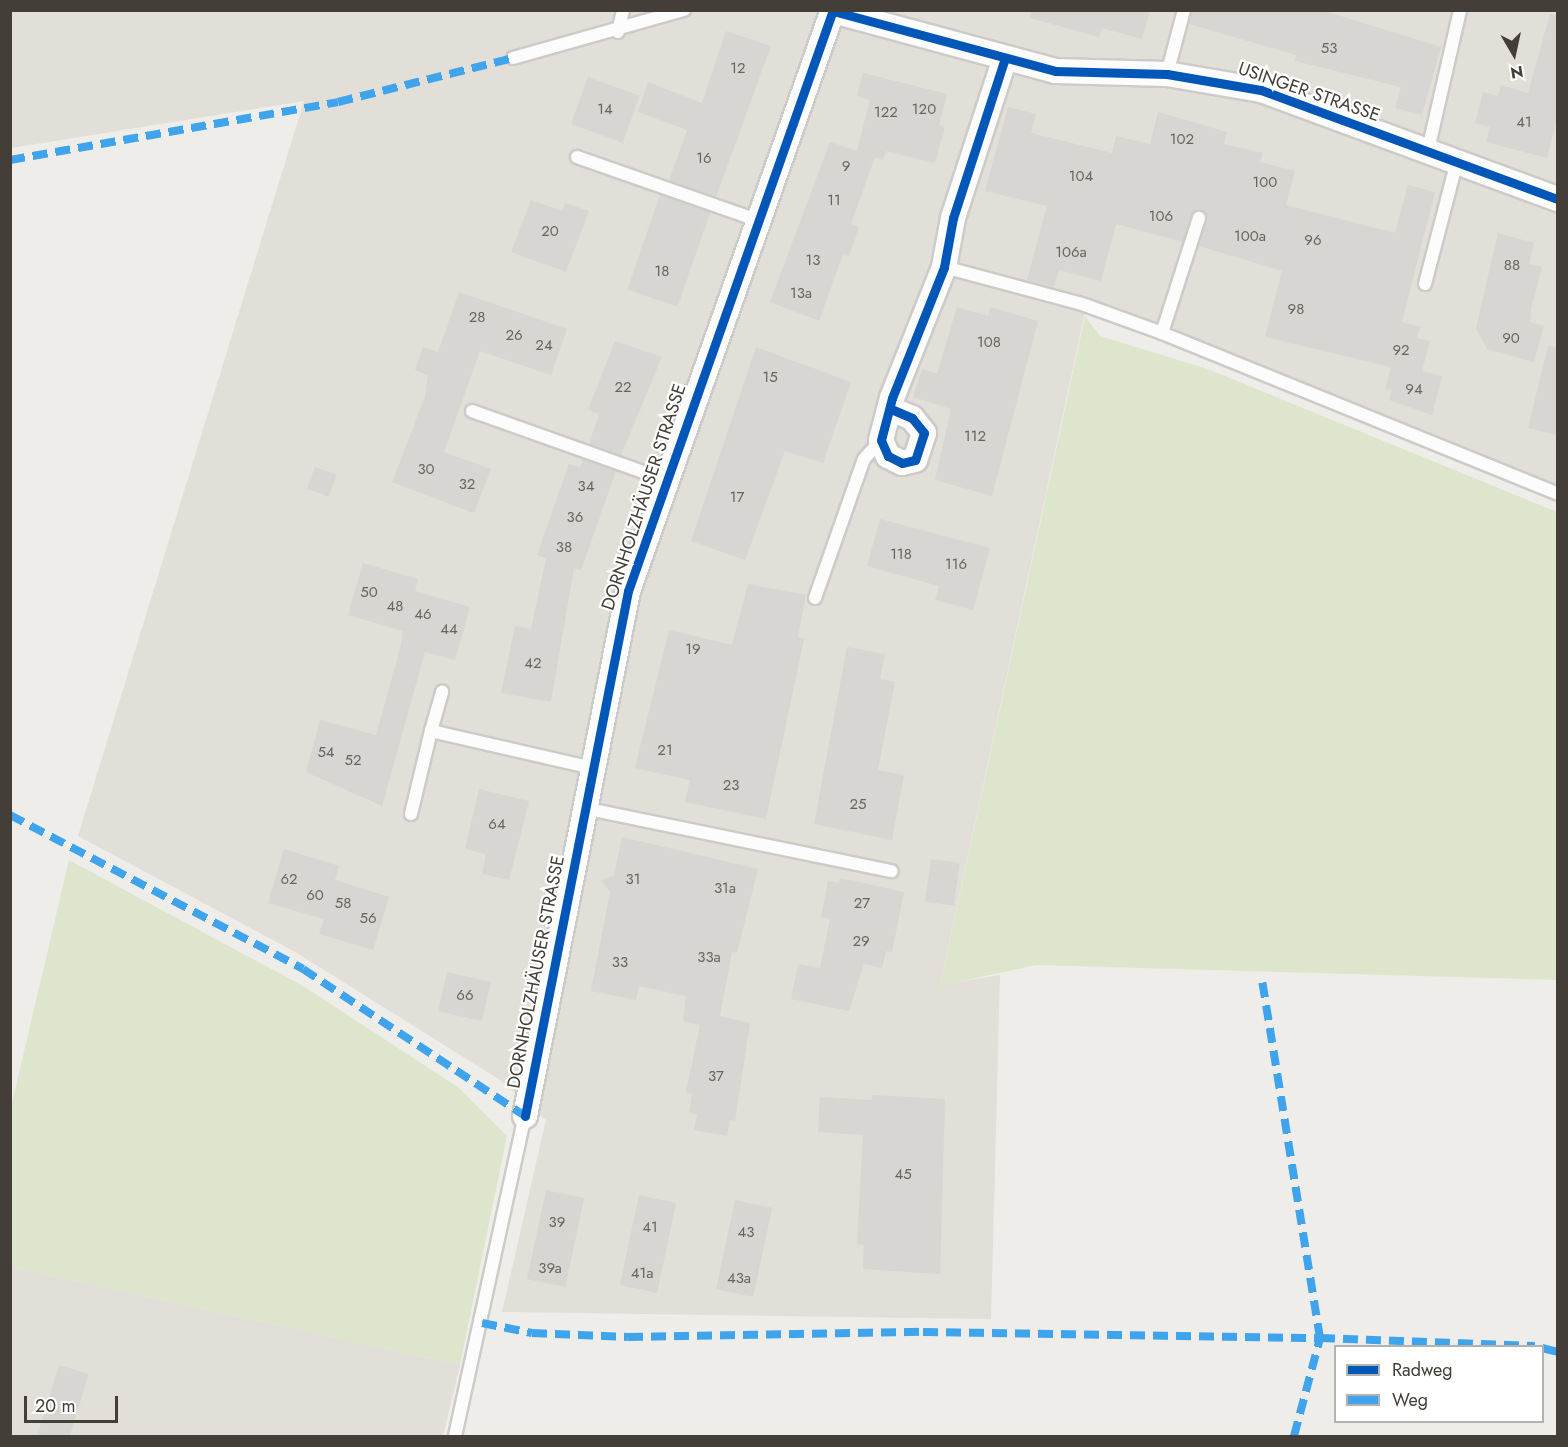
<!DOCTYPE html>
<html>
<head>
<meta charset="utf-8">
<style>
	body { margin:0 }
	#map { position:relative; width:1568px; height:1447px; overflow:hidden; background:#efede9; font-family:Jost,sans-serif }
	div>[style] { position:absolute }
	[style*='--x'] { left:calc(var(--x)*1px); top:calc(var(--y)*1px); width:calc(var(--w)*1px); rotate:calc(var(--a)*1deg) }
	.residential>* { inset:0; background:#e2ded8 }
	.green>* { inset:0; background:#dde6cc }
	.building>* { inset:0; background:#d8d6d2; transform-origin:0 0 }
	.roads { filter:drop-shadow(2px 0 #cdcbc7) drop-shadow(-2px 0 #cdcbc7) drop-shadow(0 2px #cdcbc7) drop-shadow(0 -2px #cdcbc7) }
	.lane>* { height:12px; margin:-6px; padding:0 6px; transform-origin:6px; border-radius:6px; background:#fdfcfc }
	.street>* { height:24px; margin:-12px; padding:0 12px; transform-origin:12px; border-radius:12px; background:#fdfcfc }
	.quiet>* { height:8px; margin-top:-4px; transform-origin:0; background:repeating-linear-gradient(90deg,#3fa4ec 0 15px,transparent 0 23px) }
	.cycleway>* { height:9px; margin:-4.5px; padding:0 4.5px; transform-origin:4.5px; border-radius:4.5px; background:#0057b8 }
	span { translate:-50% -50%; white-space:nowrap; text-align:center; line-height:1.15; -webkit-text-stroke:4.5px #fff; paint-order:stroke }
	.number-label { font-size:15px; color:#69655e }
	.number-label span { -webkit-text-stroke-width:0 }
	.street-label { font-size:18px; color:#433e37 }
	.frame { position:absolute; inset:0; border:12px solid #433e37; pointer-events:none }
	.legend { position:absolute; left:1334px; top:1345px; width:210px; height:78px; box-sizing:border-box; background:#fff; border:2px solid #b4b2af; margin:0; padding:8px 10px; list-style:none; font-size:18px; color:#433e37 }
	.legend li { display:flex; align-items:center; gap:12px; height:30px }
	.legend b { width:30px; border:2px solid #b4b2af }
	.north { position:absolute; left:1484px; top:24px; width:60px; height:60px; -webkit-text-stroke:4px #fff; paint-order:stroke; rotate:171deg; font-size:16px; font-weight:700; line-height:24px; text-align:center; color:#433e37 }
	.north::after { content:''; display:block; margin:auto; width:21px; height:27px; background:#433e37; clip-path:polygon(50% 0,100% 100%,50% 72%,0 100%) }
	.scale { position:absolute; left:24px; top:1396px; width:94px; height:27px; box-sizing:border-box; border:3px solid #433e37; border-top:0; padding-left:8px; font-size:18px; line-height:21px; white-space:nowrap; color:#433e37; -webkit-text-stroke:4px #fff; paint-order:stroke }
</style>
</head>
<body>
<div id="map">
	<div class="residential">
		<i style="clip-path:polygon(11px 11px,1557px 11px,1557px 489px,1088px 298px,940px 985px,1000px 975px,991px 1319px,502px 1312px,546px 1120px,500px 1080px,297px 953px,78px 836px,304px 101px,11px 148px)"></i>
		<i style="clip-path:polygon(11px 1267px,460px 1365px,443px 1436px,11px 1436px)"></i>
	</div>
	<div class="green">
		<i style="clip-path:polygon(1085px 316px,1100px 336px,1208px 369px,1557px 512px,1557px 980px,1036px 965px,940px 986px)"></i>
		<i style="clip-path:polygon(69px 860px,305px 987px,459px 1088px,507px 1136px,460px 1365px,11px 1267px,11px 1107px)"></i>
	</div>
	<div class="building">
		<i style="clip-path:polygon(1031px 10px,1150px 10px,1142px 39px,1102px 28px,1099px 37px,1030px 18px)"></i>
		<i style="clip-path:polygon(1192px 10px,1321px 10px,1441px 47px,1422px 115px,1395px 108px,1401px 87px,1295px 61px,1296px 55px,1189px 24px)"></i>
		<i style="clip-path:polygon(1550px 14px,1557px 15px,1557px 118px,1547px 158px,1486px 142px,1490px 127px,1475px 123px,1483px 92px,1498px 96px,1501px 85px,1528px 93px)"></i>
		<i style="clip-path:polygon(726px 31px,771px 46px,716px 197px,669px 181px,687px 130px,638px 112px,648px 82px,702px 103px)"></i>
		<i style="clip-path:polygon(863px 73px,947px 94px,939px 125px,945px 127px,935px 163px,886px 151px,883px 160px,875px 157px,851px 224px,859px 227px,854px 241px,849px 256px,843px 254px,819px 321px,770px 302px,830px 142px,870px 155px,857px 151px,870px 100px,857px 96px)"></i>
		<i style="left:588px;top:77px;width:55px;height:50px;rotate:20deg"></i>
		<i style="clip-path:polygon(1008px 107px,1036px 114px,1031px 133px,1112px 153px,1116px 136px,1150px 144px,1158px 112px,1227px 132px,1224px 144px,1263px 153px,1260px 162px,1295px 171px,1286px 205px,1395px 233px,1408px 185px,1435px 192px,1402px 322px,1420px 327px,1417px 338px,1430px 341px,1422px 371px,1442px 376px,1432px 415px,1389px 400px,1392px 390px,1385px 389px,1391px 367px,1265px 337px,1282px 271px,1199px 246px,1207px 220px,1202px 210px,1191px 215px,1183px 242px,1116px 224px,1101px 281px,1059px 270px,1054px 287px,1027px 280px,1047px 206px,985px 191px)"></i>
		<i style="left:660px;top:195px;width:53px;height:100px;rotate:19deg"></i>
		<i style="clip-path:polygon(531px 200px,562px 211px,565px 203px,589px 211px,566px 272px,511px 252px)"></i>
		<i style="clip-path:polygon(1498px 233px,1534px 243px,1529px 264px,1542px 267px,1531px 309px,1530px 322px,1544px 326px,1534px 362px,1487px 349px,1476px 328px)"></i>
		<i style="clip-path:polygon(459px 292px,567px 329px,551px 375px,480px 351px,444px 452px,491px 469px,474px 513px,392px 482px,425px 397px,428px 375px,415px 370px,423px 347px,438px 352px)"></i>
		<i style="clip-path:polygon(957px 307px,988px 316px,990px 307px,1038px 321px,992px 496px,935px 480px,951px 409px,913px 397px,922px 369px,937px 374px)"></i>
		<i style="clip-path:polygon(615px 341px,662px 357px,621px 455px,589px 444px,599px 414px,588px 410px)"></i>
		<i style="clip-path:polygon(1548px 346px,1557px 347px,1557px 435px,1528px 428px)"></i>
		<i style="clip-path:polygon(756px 347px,851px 382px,823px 463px,785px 451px,745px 560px,691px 541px)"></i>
		<i style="clip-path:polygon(583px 459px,616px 471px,581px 570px,574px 568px,551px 702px,501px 693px,515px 626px,531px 629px,546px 558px,537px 555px,569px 464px,580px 467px)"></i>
		<i style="left:315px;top:467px;width:23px;height:23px;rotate:20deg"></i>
		<i style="clip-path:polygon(880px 519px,990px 548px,973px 610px,935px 600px,939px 586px,867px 566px)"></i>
		<i style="clip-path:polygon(363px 563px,418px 579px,415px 591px,470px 607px,455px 660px,425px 652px,382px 806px,306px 772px,320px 720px,376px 735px,401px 645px,403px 631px,348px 615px)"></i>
		<i style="clip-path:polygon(748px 584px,806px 595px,798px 637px,804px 639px,766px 819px,685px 802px,690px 780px,635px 768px,669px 630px,732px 645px)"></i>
		<i style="clip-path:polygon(847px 647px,885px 654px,880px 679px,895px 682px,878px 770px,904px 775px,892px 840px,814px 824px)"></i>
		<i style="clip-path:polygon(479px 789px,529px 801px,509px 880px,482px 874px,486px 854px,465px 849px)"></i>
		<i style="clip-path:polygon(622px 837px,758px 869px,737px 953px,732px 952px,720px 1016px,750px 1023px,735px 1121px,730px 1120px,727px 1136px,694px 1130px,697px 1114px,689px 1113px,692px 1094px,686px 1092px,700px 1025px,683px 1021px,686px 996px,639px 986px,636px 1000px,591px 991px,610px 892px,601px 880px,614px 876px)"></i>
		<i style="clip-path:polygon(284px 849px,339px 866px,335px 880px,389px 897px,373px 950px,319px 934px,324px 919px,268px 903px)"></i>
		<i style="left:931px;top:859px;width:29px;height:43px;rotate:8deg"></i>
		<i style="clip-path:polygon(840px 878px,904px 892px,892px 952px,886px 951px,882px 968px,864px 964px,849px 1011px,791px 999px,798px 964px,820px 968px,830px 919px,821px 917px,828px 881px,839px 883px)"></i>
		<i style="left:447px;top:972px;width:45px;height:40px;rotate:13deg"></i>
		<i style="clip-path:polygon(872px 1095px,945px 1099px,940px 1274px,863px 1269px,864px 1245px,857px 1244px,863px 1135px,818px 1132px,820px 1097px,872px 1100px)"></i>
		<i style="left:546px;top:1190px;width:39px;height:91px;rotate:12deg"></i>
		<i style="left:639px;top:1195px;width:38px;height:92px;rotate:12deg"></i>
		<i style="left:735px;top:1200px;width:38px;height:91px;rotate:12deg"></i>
		<i style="left:59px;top:1365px;width:31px;height:75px;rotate:17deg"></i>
	</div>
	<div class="roads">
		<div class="lane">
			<i style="--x:618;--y:32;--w:23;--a:-77"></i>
			<i style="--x:513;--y:58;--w:178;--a:-15.7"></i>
			<i style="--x:1167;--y:74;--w:66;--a:-75.1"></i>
			<i style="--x:1428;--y:150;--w:144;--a:-77.1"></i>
			<i style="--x:577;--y:157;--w:191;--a:19.3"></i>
			<i style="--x:944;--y:267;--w:143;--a:15"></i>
			<i style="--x:1082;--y:304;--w:85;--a:19.9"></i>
			<i style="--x:1162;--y:333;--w:427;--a:22.1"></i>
			<i style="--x:1425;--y:284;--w:127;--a:-75.4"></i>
			<i style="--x:1162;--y:333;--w:121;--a:-72.2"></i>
			<i style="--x:472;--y:411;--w:203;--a:19.6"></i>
			<i style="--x:815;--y:598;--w:147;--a:-70.6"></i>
			<i style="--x:864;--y:459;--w:25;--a:-48"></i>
			<i style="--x:431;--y:731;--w:41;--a:-74.2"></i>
			<i style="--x:584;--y:808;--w:314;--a:11.6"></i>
			<i style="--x:411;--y:814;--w:85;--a:-76.5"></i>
			<i style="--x:431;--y:731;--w:166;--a:12.9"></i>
			<i style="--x:455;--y:1436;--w:328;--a:-77.7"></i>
		</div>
		<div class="street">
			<i style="--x:833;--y:11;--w:230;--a:15.1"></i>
			<i style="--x:1055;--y:71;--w:112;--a:1.5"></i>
			<i style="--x:1167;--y:74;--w:95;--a:9.7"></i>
			<i style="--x:1261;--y:90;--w:316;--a:20.2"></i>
			<i style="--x:891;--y:409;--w:23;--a:23"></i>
			<i style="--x:912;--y:418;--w:19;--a:51"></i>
			<i style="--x:924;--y:433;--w:28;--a:108"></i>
			<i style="--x:915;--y:460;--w:13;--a:167"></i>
			<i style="--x:902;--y:463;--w:16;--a:-153"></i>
			<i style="--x:888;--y:456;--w:17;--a:-114"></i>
			<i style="--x:881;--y:440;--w:43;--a:-75.3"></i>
			<i style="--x:892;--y:398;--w:141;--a:-68.3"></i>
			<i style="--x:944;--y:267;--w:50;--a:-79.6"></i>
			<i style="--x:953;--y:218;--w:168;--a:-72"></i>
			<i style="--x:525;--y:1116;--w:535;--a:-78.9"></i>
			<i style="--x:628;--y:591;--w:616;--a:-70.57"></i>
		</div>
	</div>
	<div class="quiet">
		<i style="--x:10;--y:160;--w:333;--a:-10"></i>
		<i style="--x:338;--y:102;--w:180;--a:-14.1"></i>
		<i style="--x:10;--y:815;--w:331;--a:27.7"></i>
		<i style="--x:303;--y:969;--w:266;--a:33.5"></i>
		<i style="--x:482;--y:1323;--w:51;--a:11.3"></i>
		<i style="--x:532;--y:1333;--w:96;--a:2.4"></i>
		<i style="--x:628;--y:1337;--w:295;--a:-1"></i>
		<i style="--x:923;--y:1332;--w:397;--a:0.9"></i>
		<i style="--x:1320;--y:1338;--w:362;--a:-99.2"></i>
		<i style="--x:1542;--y:1348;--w:16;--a:14"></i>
		<i style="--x:1294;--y:1436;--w:101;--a:-75.1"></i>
		<i style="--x:1320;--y:1338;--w:215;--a:2.1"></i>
	</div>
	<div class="cycleway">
		<i style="--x:833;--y:11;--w:230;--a:15.1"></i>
		<i style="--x:1055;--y:71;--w:112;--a:1.5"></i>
		<i style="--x:1167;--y:74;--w:95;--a:9.7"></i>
		<i style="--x:1261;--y:90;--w:316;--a:20.2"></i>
		<i style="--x:891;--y:409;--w:23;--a:23"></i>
		<i style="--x:912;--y:418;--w:19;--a:51"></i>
		<i style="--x:924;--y:433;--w:28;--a:108"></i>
		<i style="--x:915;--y:460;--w:13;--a:167"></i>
		<i style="--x:902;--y:463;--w:16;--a:-153"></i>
		<i style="--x:888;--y:456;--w:17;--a:-114"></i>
		<i style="--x:881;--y:440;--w:43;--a:-75.3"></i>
		<i style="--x:892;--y:398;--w:141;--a:-68.3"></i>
		<i style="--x:944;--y:267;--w:50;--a:-79.6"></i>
		<i style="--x:953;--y:218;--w:168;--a:-72"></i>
		<i style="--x:525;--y:1116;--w:535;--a:-78.9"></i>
		<i style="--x:628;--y:591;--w:616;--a:-70.57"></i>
	</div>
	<div class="number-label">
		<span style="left:1329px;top:49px">53</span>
		<span style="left:738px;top:69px">12</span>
		<span style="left:605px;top:110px">14</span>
		<span style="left:924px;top:110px">120</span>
		<span style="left:886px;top:113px">122</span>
		<span style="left:1524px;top:123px">41</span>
		<span style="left:1182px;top:140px">102</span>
		<span style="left:704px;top:159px">16</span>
		<span style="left:846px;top:167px">9</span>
		<span style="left:1081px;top:177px">104</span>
		<span style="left:1265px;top:183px">100</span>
		<span style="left:834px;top:201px">11</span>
		<span style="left:1161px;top:217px">106</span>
		<span style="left:550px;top:232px">20</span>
		<span style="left:1250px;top:237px">100a</span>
		<span style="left:1313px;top:241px">96</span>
		<span style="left:1071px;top:253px">106a</span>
		<span style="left:813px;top:261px">13</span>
		<span style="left:1512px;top:266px">88</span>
		<span style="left:662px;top:272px">18</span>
		<span style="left:801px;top:294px">13a</span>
		<span style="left:1296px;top:310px">98</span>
		<span style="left:477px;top:318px">28</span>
		<span style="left:514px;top:336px">26</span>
		<span style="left:1511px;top:339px">90</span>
		<span style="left:989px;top:343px">108</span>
		<span style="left:544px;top:346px">24</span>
		<span style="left:1401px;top:351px">92</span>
		<span style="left:770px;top:378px">15</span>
		<span style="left:623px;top:388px">22</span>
		<span style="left:1414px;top:390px">94</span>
		<span style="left:975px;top:437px">112</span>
		<span style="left:426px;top:470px">30</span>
		<span style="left:467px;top:485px">32</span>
		<span style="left:586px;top:487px">34</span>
		<span style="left:737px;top:498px">17</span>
		<span style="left:575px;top:518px">36</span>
		<span style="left:564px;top:548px">38</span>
		<span style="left:901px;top:555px">118</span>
		<span style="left:956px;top:565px">116</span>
		<span style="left:369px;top:593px">50</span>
		<span style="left:395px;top:607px">48</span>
		<span style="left:423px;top:615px">46</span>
		<span style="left:449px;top:630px">44</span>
		<span style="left:693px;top:650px">19</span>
		<span style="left:533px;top:664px">42</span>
		<span style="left:665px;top:751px">21</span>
		<span style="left:326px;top:753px">54</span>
		<span style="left:353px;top:761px">52</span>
		<span style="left:731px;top:786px">23</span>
		<span style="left:858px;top:805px">25</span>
		<span style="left:497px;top:825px">64</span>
		<span style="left:289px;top:880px">62</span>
		<span style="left:633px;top:880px">31</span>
		<span style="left:725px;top:889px">31a</span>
		<span style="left:315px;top:896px">60</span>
		<span style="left:343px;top:904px">58</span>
		<span style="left:862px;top:904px">27</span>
		<span style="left:368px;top:919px">56</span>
		<span style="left:861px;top:942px">29</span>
		<span style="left:709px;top:958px">33a</span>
		<span style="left:620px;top:963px">33</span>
		<span style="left:465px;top:996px">66</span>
		<span style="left:716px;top:1077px">37</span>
		<span style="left:903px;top:1175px">45</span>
		<span style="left:557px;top:1223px">39</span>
		<span style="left:650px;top:1228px">41</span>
		<span style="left:746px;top:1233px">43</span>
		<span style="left:550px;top:1269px">39a</span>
		<span style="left:642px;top:1274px">41a</span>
		<span style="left:739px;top:1279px">43a</span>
	</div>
	<div class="street-label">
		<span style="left:1309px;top:92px;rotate:19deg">USINGER STRASSE</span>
		<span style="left:644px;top:497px;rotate:-72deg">DORNHOLZHÄUSER STRASSE</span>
		<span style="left:536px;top:972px;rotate:-79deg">DORNHOLZHÄUSER STRASSE</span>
	</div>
	<div class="frame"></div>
	<ul class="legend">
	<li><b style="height:8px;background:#0057b8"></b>Radweg</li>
	<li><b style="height:8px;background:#3fa4ec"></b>Weg</li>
	</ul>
	<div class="north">N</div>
	<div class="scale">20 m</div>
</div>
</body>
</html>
